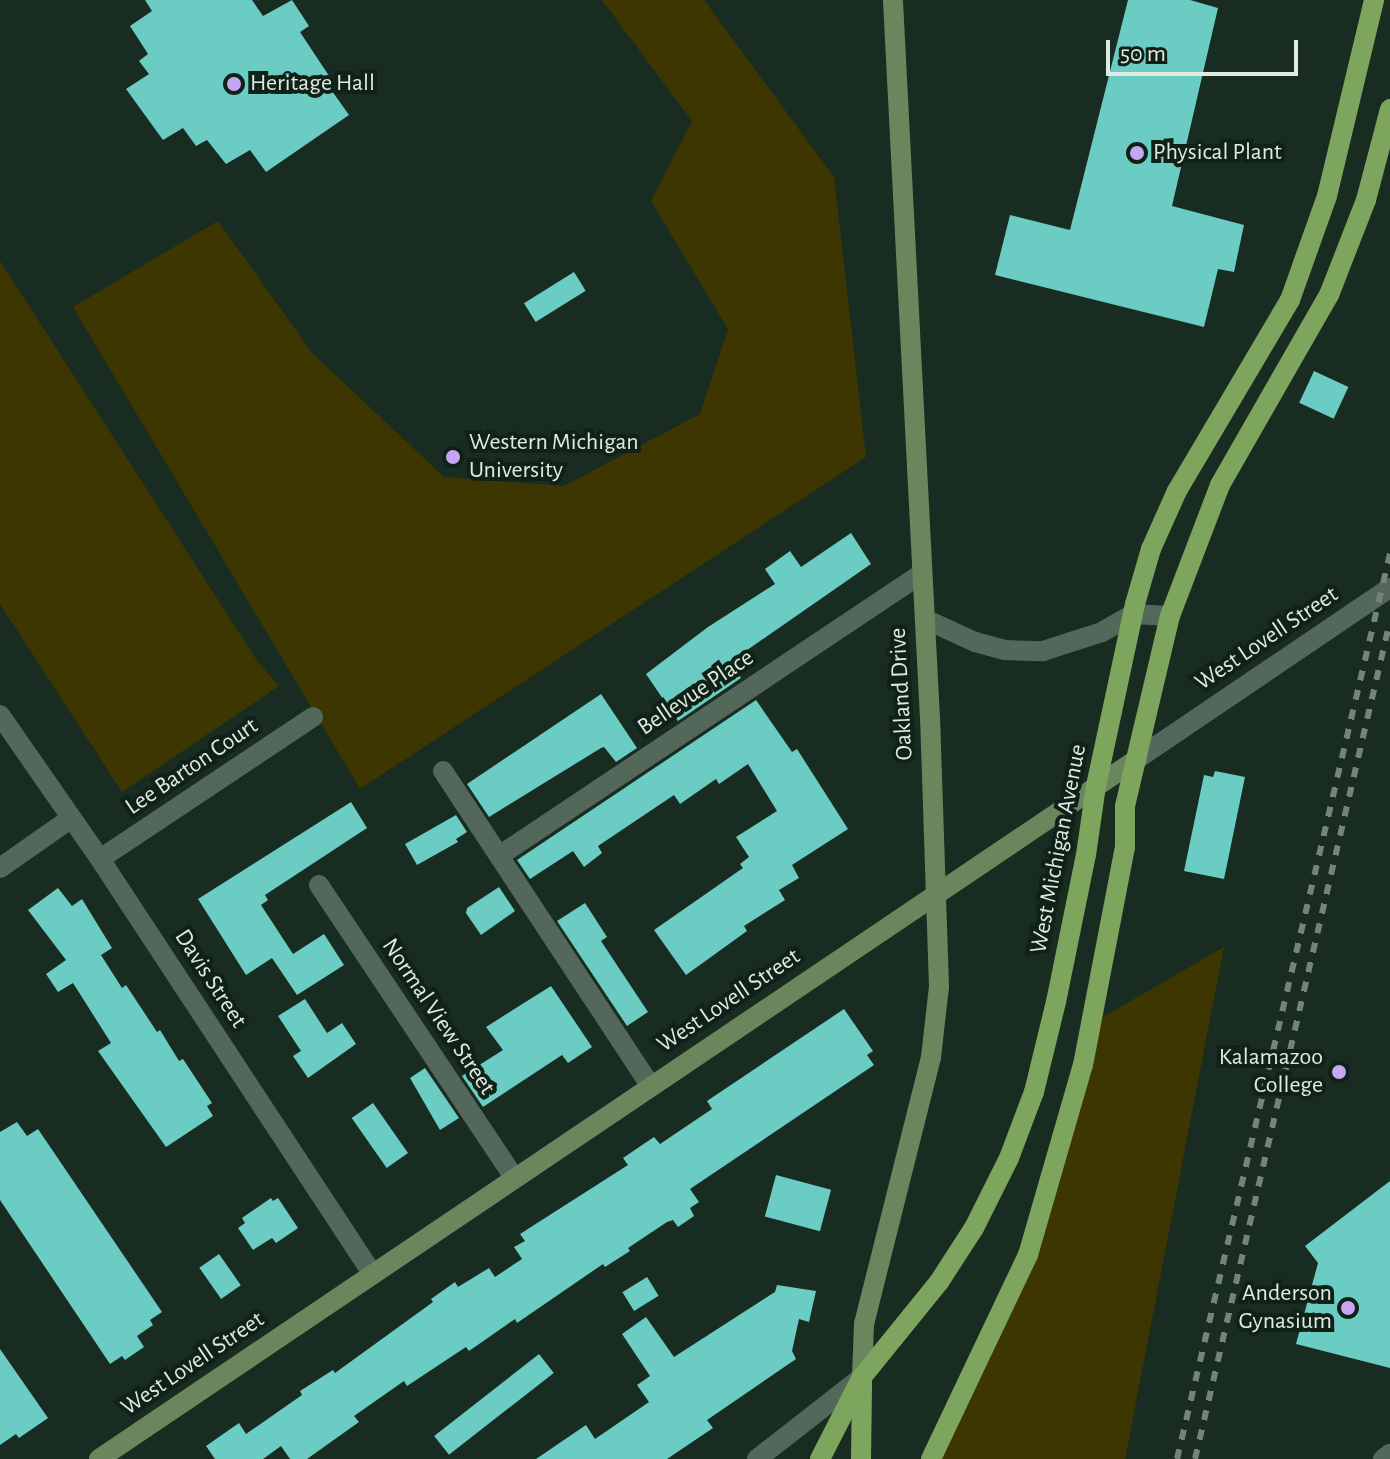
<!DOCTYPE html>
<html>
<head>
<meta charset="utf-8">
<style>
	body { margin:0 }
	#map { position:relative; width:1390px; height:1459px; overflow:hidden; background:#192c21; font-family:"Alegreya Sans",sans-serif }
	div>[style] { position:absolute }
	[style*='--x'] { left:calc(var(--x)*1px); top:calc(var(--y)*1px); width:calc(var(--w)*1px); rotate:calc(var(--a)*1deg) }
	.green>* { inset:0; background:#3d3600 }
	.building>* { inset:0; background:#6bccc3; transform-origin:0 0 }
	.street>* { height:20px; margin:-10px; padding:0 10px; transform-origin:10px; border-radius:10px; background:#53675b }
	.secondary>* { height:20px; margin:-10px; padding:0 10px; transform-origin:10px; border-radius:10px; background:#69865c }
	.primary>* { height:20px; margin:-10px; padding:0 10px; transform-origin:10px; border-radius:10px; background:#7ea55d }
	.rail>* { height:6px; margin-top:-3px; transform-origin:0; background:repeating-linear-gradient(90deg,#74847a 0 10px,transparent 0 20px) }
	.dots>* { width:22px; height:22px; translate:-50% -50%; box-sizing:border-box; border:4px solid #102218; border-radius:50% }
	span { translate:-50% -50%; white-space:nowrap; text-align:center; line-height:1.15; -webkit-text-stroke:8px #102218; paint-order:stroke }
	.poi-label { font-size:24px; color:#dfeae3 }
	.left { translate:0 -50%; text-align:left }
	.right { translate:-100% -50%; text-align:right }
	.street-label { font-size:24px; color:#dfeae3 }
	.scale { position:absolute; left:1106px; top:40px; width:192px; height:36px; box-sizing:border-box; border:4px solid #dfeae3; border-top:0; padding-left:10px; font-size:24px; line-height:28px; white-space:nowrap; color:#dfeae3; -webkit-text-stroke:6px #102218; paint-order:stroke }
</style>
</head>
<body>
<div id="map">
	<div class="green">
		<i style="clip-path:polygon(602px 0,704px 0,834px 177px,866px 457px,360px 789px,73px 307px,218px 221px,312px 353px,444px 477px,564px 486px,700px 414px,728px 329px,651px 201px,692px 121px)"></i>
		<i style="clip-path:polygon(0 261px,258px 662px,279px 686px,122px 792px,0 604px)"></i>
		<i style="clip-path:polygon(1224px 947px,1125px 1459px,931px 1459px,1028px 1255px,1091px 1024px)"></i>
	</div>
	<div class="building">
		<i style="clip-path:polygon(145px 0,252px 0,263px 16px,292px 0,309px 26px,300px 32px,337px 88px,332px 91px,349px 115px,266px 172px,250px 150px,226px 164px,207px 140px,196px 146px,183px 128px,163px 140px,126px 89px,149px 74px,139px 61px,148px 54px,130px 26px,152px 11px)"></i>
		<i style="clip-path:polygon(1128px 0,1190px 0,1218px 8px,1172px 206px,1244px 225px,1234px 272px,1218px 269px,1204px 327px,995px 275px,1010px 215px,1070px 230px)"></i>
		<i style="left:574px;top:272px;width:22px;height:59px;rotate:58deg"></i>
		<i style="left:1314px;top:371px;width:38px;height:35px;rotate:25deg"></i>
		<i style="clip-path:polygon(851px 533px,871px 564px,730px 662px,741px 678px,678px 721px,646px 674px,708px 627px,775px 584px,765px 569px,790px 551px,801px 567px)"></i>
		<i style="clip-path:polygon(601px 694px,637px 748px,616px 762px,604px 747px,601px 748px,489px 817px,467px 784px)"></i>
		<i style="clip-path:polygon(756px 700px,792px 752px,797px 749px,848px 829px,792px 865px,799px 878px,779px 890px,785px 900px,744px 926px,747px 931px,686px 975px,654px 930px,743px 868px,740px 864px,749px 857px,736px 837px,777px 811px,748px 764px,719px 784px,716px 779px,680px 804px,674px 795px,598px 846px,602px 853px,584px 867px,573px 851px,530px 879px,517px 860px)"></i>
		<i style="clip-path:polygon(1215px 771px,1245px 777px,1224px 879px,1184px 871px,1204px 775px,1213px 777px)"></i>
		<i style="clip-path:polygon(351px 802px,367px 828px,265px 895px,268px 900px,261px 905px,293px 954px,324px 934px,344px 965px,297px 995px,272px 958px,246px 975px,198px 899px)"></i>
		<i style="clip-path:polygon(456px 815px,467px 832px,456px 839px,458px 842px,417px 865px,405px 844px)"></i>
		<i style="clip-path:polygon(499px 887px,515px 911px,481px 935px,466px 913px,467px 908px)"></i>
		<i style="clip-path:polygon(58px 888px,72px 906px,82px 899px,112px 948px,101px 955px,122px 988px,126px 985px,157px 1032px,160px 1030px,179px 1061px,183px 1059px,212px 1103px,207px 1106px,213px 1116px,166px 1147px,98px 1051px,111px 1043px,73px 983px,58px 992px,46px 974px,66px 960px,28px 910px)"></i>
		<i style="clip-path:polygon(585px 903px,607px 937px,601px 941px,648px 1012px,627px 1026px,557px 921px)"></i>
		<i style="clip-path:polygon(551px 986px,592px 1047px,568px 1063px,562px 1055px,483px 1107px,462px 1076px,503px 1050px,486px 1027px)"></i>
		<i style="clip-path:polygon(305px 999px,327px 1033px,342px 1023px,356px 1044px,308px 1078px,293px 1056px,301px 1051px,278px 1016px)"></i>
		<i style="clip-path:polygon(844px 1009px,873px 1051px,867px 1055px,874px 1065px,690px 1189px,699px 1202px,690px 1208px,694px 1216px,678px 1227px,673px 1220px,667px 1222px,628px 1248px,630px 1251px,605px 1267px,603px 1264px,517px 1323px,515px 1319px,469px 1351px,466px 1347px,407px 1386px,404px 1381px,354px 1416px,359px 1422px,307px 1459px,290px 1459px,281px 1446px,263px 1459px,215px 1459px,206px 1446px,239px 1423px,246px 1434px,302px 1395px,300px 1391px,333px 1370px,335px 1373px,433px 1302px,431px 1299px,455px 1282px,458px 1287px,489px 1268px,495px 1277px,522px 1259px,514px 1247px,525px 1241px,520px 1234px,628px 1165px,623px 1158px,654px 1137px,660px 1144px,712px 1109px,707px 1101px)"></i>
		<i style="clip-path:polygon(425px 1068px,459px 1118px,440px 1130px,410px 1078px)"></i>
		<i style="left:373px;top:1103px;width:61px;height:26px;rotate:55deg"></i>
		<i style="clip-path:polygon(17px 1122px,27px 1136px,38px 1129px,162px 1312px,150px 1320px,153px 1325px,137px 1336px,144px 1347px,125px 1360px,122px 1356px,110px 1364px,0 1200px,0 1132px)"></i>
		<i style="left:776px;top:1175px;width:57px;height:43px;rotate:15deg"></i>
		<i style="clip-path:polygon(1390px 1181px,1390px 1368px,1296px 1344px,1318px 1263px,1305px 1246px)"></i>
		<i style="clip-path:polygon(271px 1198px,273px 1201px,278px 1198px,298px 1228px,276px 1243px,272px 1238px,253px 1250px,238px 1228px,245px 1223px,242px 1218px)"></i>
		<i style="left:219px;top:1254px;width:38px;height:24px;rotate:55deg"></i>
		<i style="left:647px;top:1277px;width:22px;height:29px;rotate:58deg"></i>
		<i style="clip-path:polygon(777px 1285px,816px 1291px,809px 1322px,799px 1319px,792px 1351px,796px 1359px,707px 1420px,713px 1428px,667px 1459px,536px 1459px,586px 1425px,595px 1439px,649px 1402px,637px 1385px,650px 1376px,622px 1334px,646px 1317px,674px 1357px,775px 1292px)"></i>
		<i style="clip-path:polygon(0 1349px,48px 1418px,19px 1438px,16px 1434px,0 1445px)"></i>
		<i style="left:539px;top:1354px;width:24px;height:133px;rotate:52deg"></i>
	</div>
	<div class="street">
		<i style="--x:925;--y:619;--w:55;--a:24.7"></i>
		<i style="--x:975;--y:642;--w:31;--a:15"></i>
		<i style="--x:1005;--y:650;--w:38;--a:2"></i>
		<i style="--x:1043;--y:651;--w:62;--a:-17.9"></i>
		<i style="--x:1102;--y:632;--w:36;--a:-30"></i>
		<i style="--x:1133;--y:614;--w:37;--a:3"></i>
		<i style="--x:0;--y:715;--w:175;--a:55.2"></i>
		<i style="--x:100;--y:859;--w:497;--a:56.7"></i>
		<i style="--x:1137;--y:759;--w:305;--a:-34.1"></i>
		<i style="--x:443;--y:771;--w:376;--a:56.6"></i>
		<i style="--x:499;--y:856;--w:508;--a:-33.75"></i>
		<i style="--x:100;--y:859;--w:256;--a:-33.7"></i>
		<i style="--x:0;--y:868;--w:85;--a:-35"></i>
		<i style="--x:319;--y:885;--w:351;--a:56.3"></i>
		<i style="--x:757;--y:1459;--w:133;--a:-38"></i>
		<i style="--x:1383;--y:1459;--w:9;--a:-36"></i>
	</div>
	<div class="secondary">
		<i style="--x:862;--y:1377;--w:53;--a:-87.8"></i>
		<i style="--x:864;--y:1324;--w:275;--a:-75.9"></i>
		<i style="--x:931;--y:1057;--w:70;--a:-83.5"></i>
		<i style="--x:939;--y:987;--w:268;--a:-91.9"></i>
		<i style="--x:930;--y:719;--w:720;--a:-92.95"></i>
		<i style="--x:99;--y:1459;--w:1252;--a:-33.99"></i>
	</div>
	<div class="primary">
		<i style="--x:820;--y:1459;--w:92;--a:-62.9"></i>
		<i style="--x:862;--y:1377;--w:122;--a:-51"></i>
		<i style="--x:939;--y:1282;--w:64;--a:-57.1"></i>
		<i style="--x:974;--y:1228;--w:78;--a:-63.4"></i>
		<i style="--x:1009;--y:1158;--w:71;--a:-69.3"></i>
		<i style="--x:1034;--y:1092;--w:93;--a:-76.3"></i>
		<i style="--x:1056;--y:1002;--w:150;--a:-78.5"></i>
		<i style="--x:1086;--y:855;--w:70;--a:-81.8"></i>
		<i style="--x:1096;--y:786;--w:186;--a:-77.9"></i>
		<i style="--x:1135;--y:604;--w:57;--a:-73.8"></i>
		<i style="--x:1151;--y:549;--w:64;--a:-65.9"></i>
		<i style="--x:1177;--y:491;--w:222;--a:-59.4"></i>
		<i style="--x:1290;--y:300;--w:110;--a:-70.4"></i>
		<i style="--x:1327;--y:196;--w:202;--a:-76.5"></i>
		<i style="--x:861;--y:1459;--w:76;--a:-89.2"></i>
		<i style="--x:931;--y:1459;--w:226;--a:-64.6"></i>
		<i style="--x:1028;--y:1255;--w:198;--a:-73.9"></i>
		<i style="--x:1083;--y:1065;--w:222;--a:-79.1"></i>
		<i style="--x:1125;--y:847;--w:41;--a:-90"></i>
		<i style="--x:1125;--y:806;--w:195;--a:-76.7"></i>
		<i style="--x:1170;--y:616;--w:140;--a:-69.1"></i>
		<i style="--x:1220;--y:485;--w:219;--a:-60.2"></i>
		<i style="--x:1329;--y:295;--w:102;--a:-68.7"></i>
		<i style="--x:1366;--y:200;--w:94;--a:-75.2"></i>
	</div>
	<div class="rail">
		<i style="--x:1177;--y:1459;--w:930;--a:-76.76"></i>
		<i style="--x:1195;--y:1459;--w:860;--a:-76.9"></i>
	</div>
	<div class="dots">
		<i style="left:234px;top:84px;background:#c5a7f1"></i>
		<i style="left:1137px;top:153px;background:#c5a7f1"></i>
		<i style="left:453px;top:457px;background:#c5a7f1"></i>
		<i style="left:1339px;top:1072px;background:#c5a7f1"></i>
		<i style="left:1348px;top:1308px;background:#c5a7f1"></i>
	</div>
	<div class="poi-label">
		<span class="left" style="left:250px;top:84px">Heritage Hall</span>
		<span class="left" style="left:1153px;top:153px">Physical Plant</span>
		<span class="left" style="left:469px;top:457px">Western Michigan<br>University</span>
		<span class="right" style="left:1323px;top:1072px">Kalamazoo<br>College</span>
		<span class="right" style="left:1332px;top:1308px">Anderson<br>Gynasium</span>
	</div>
	<div class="street-label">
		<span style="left:1267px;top:639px;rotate:-34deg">West Lovell Street</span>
		<span style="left:696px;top:693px;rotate:-34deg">Bellevue Place</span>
		<span style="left:902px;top:694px;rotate:-93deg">Oakland Drive</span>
		<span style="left:192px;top:767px;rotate:-34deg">Lee Barton Court</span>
		<span style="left:1059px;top:849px;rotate:-79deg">West Michigan Avenue</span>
		<span style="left:210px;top:979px;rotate:57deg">Davis Street</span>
		<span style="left:729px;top:1001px;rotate:-34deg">West Lovell Street</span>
		<span style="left:438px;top:1017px;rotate:56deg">Normal View Street</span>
		<span style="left:193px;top:1364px;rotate:-34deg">West Lovell Street</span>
	</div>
	<div class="scale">50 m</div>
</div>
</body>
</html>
